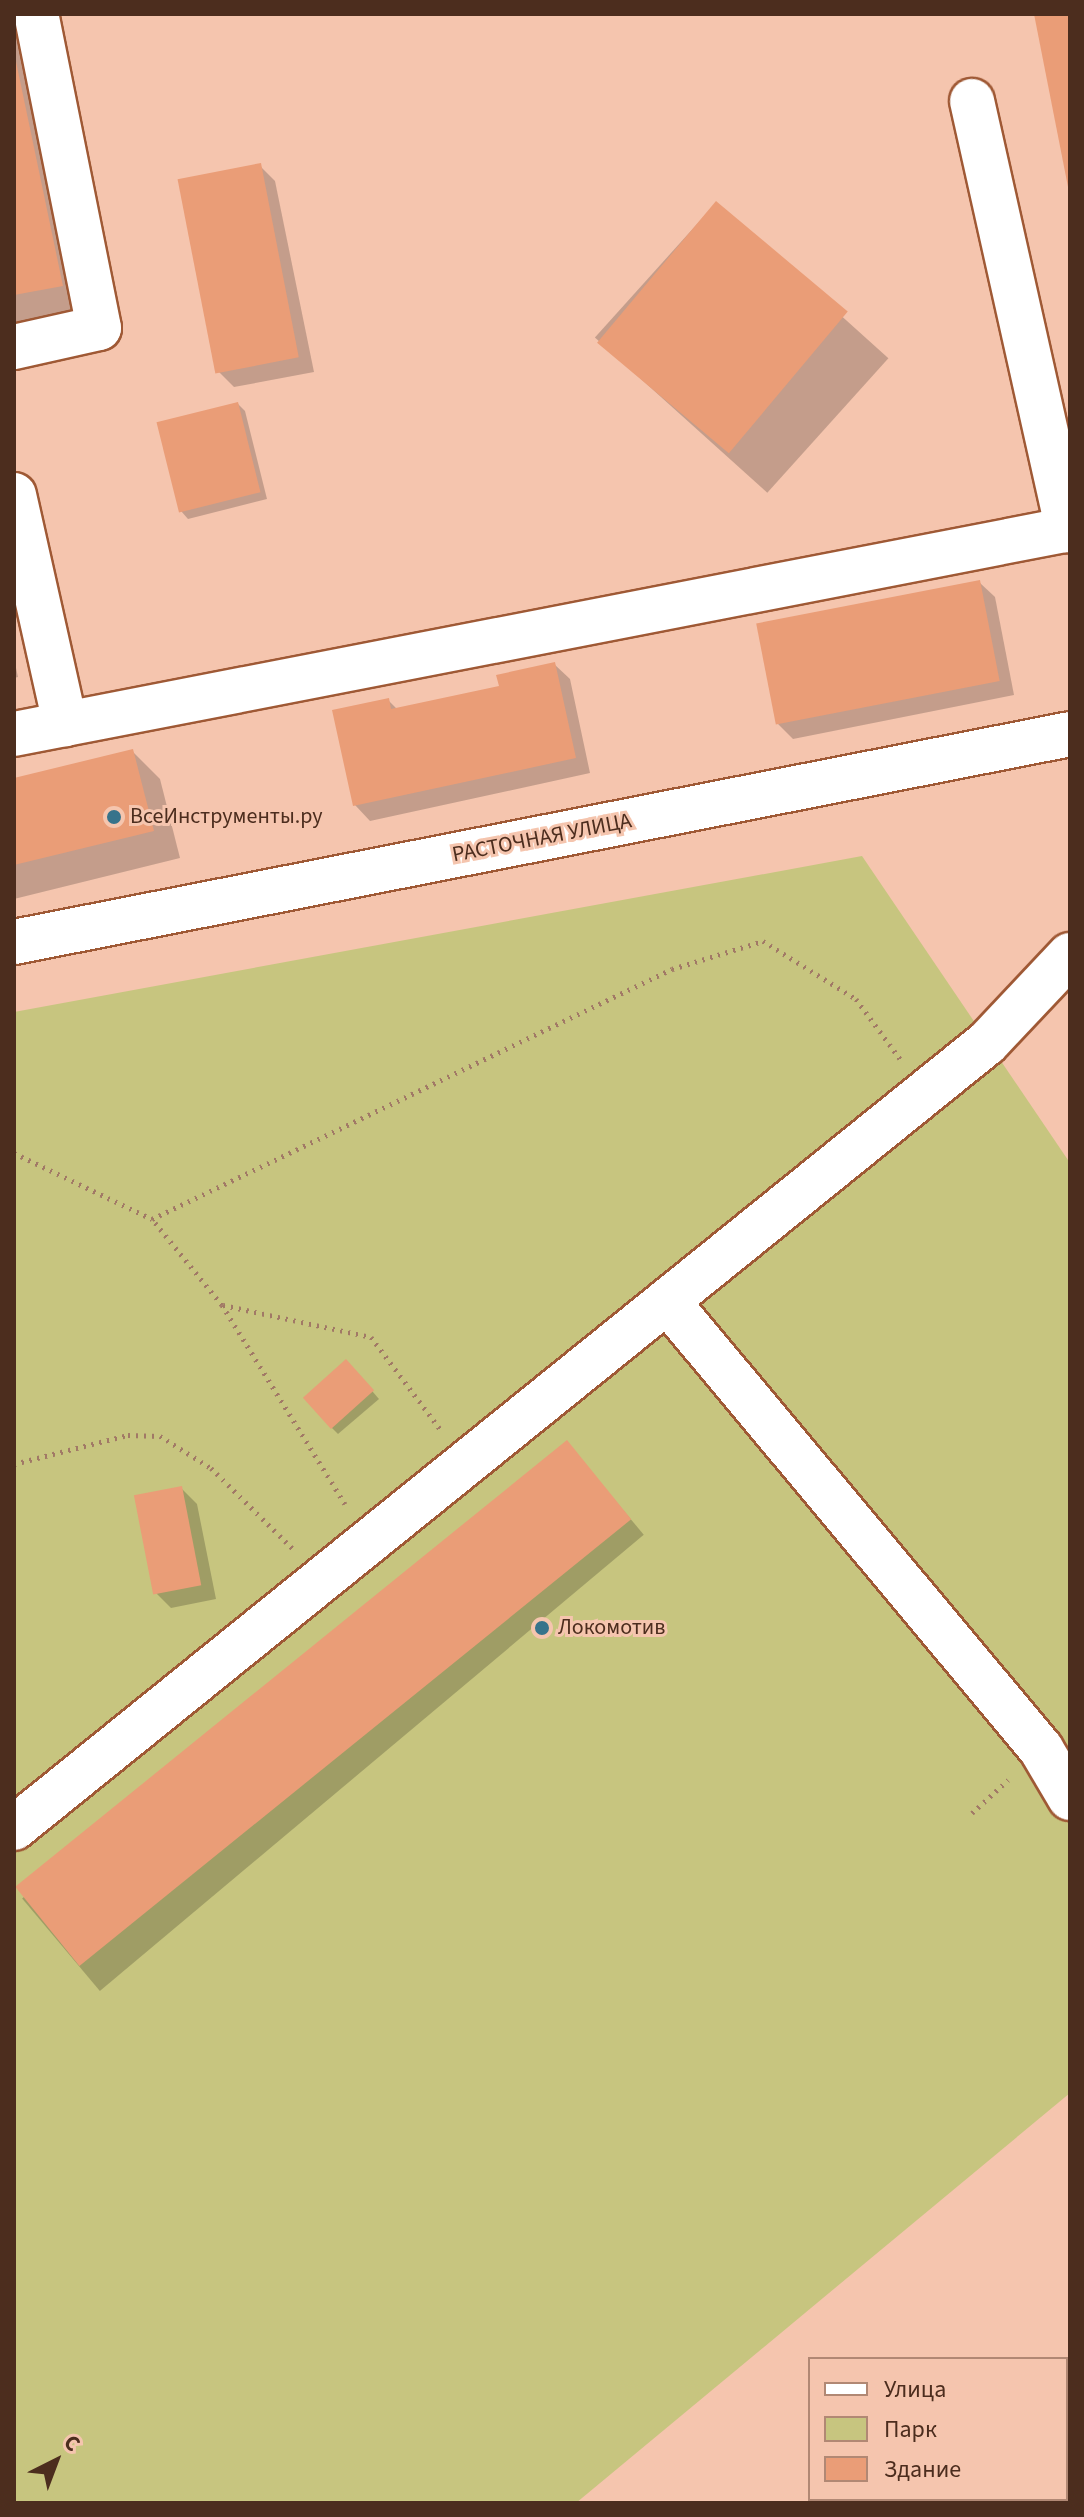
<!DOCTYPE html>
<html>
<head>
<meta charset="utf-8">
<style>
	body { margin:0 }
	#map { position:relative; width:1084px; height:2517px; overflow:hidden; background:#f5c5ae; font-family:"Source Sans 3",sans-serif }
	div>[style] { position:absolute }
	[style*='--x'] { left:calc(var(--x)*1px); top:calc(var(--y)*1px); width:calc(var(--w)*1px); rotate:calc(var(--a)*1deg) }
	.green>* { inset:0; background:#c7c57f }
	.shadow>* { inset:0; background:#0003; transform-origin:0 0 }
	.building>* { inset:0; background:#ea9d77; transform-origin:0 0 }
	.path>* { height:5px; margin-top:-2.5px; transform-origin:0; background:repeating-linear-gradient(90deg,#a17966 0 2px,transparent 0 8px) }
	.roads { filter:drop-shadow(2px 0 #9f5935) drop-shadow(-2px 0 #9f5935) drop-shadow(0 2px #9f5935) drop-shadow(0 -2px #9f5935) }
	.minor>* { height:44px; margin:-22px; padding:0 22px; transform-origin:22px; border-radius:22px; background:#fff }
	.major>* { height:44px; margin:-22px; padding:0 22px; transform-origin:22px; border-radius:22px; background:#fff }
	.dots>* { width:22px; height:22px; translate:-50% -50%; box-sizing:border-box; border:4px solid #f5c5ae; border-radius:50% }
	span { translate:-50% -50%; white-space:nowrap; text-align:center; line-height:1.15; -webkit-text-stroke:6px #f5c5ae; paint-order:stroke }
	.poi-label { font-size:22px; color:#4c2d1e }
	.left { translate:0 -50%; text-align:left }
	.street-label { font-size:22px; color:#4c2d1e }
	.frame { position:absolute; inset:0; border:16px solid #4c2d1e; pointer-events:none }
	.legend { position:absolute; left:808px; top:2357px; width:260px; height:144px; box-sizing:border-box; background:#f5c5ae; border:2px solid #b18874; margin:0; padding:10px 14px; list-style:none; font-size:24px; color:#4c2d1e }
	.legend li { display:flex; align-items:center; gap:16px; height:40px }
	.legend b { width:40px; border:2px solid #b18874 }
	.north { position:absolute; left:16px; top:2421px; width:80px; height:80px; -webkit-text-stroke:6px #f5c5ae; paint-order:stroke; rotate:42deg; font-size:22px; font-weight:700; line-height:32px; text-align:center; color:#4c2d1e }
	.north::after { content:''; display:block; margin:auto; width:28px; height:36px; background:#4c2d1e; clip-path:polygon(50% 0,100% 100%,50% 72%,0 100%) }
</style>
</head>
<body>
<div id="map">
	<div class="green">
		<i style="clip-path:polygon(862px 856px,1070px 1163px,1070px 2093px,576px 2503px,14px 2503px,14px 1012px)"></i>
	</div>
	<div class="shadow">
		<i style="clip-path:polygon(14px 14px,35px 14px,97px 321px,14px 334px)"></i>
		<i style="clip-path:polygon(260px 166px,275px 181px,314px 372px,234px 387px,219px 372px)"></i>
		<i style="left:716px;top:203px;width:232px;height:181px;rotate:42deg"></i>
		<i style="clip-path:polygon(238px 404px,245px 411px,267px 499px,188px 519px,181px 511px)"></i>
		<i style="clip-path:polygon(979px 582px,995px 597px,1014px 695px,793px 739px,778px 724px)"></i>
		<i style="clip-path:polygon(14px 659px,18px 677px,14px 678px)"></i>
		<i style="clip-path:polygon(554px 664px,570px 679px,590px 773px,370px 821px,355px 805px,388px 700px,398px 710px,501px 687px)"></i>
		<i style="clip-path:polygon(133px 752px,160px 779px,180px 858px,14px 899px,14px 780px)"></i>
		<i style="clip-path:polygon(353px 1369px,379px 1399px,338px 1434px,331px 1427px)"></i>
		<i style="left:566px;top:1442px;width:121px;height:710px;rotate:50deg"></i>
		<i style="clip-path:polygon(181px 1488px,197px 1504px,216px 1599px,171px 1608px,156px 1593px)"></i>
	</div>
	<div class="building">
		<i style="clip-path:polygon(1034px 14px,1070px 14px,1070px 192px,1069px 192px)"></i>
		<i style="clip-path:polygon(14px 52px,63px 286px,14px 295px)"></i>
		<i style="left:261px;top:163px;width:198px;height:85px;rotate:79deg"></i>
		<i style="left:716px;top:201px;width:172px;height:185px;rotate:40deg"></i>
		<i style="left:238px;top:402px;width:93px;height:84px;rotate:76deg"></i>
		<i style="left:980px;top:580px;width:103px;height:228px;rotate:79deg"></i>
		<i style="clip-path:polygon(555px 662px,576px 758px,353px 806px,332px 710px,389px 698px,391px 709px,499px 686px,496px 675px)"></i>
		<i style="clip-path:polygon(133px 749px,154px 831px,14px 865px,14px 778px)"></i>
		<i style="left:346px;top:1359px;width:42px;height:58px;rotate:48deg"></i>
		<i style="left:567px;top:1440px;width:102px;height:710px;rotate:51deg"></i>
		<i style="left:182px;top:1486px;width:101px;height:49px;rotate:79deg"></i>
	</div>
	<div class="path">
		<i style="--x:14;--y:1153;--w:153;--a:25.6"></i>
		<i style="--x:223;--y:1305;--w:151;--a:12.2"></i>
		<i style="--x:371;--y:1337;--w:115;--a:53.1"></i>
		<i style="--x:14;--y:1464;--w:118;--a:-14.3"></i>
		<i style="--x:128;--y:1435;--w:32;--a:2"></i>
		<i style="--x:160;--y:1436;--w:60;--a:32.1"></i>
		<i style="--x:211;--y:1468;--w:115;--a:44.6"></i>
		<i style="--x:345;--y:1504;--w:234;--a:-121.7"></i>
		<i style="--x:222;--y:1305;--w:111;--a:-129.1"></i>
		<i style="--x:152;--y:1219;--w:577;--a:-25.68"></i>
		<i style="--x:672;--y:969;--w:95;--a:-17.1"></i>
		<i style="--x:763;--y:941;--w:110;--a:31.9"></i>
		<i style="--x:856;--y:999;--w:76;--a:53.6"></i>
		<i style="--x:972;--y:1813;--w:49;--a:-42.5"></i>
	</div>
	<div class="roads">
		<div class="minor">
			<i style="--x:972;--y:101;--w:440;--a:77.4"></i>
			<i style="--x:14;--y:347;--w:87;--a:-12.6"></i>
			<i style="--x:99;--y:328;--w:320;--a:-101.3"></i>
			<i style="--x:14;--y:495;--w:235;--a:77.4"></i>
			<i style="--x:14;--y:734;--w:1076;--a:-10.99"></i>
			<i style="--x:667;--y:1301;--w:584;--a:50.14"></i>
			<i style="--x:1041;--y:1749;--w:57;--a:59.4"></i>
			<i style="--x:14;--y:1828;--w:1250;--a:-38.9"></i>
			<i style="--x:987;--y:1043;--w:121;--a:-46.7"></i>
		</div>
		<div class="major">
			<i style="--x:14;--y:942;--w:1076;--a:-11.14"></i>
		</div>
	</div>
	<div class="dots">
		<i style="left:114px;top:817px;background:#37738b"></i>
		<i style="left:542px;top:1628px;background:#37738b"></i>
	</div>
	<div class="poi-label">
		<span class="left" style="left:130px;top:817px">ВсеИнструменты.ру</span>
		<span class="left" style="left:558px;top:1628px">Локомотив</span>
	</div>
	<div class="street-label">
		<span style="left:542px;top:838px;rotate:-11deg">РАСТОЧНАЯ УЛИЦА</span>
	</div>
	<div class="frame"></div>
	<ul class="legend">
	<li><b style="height:10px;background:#fff"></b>Улица</li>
	<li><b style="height:22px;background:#c7c57f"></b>Парк</li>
	<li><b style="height:22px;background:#ea9d77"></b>Здание</li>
	</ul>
	<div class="north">С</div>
</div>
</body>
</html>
